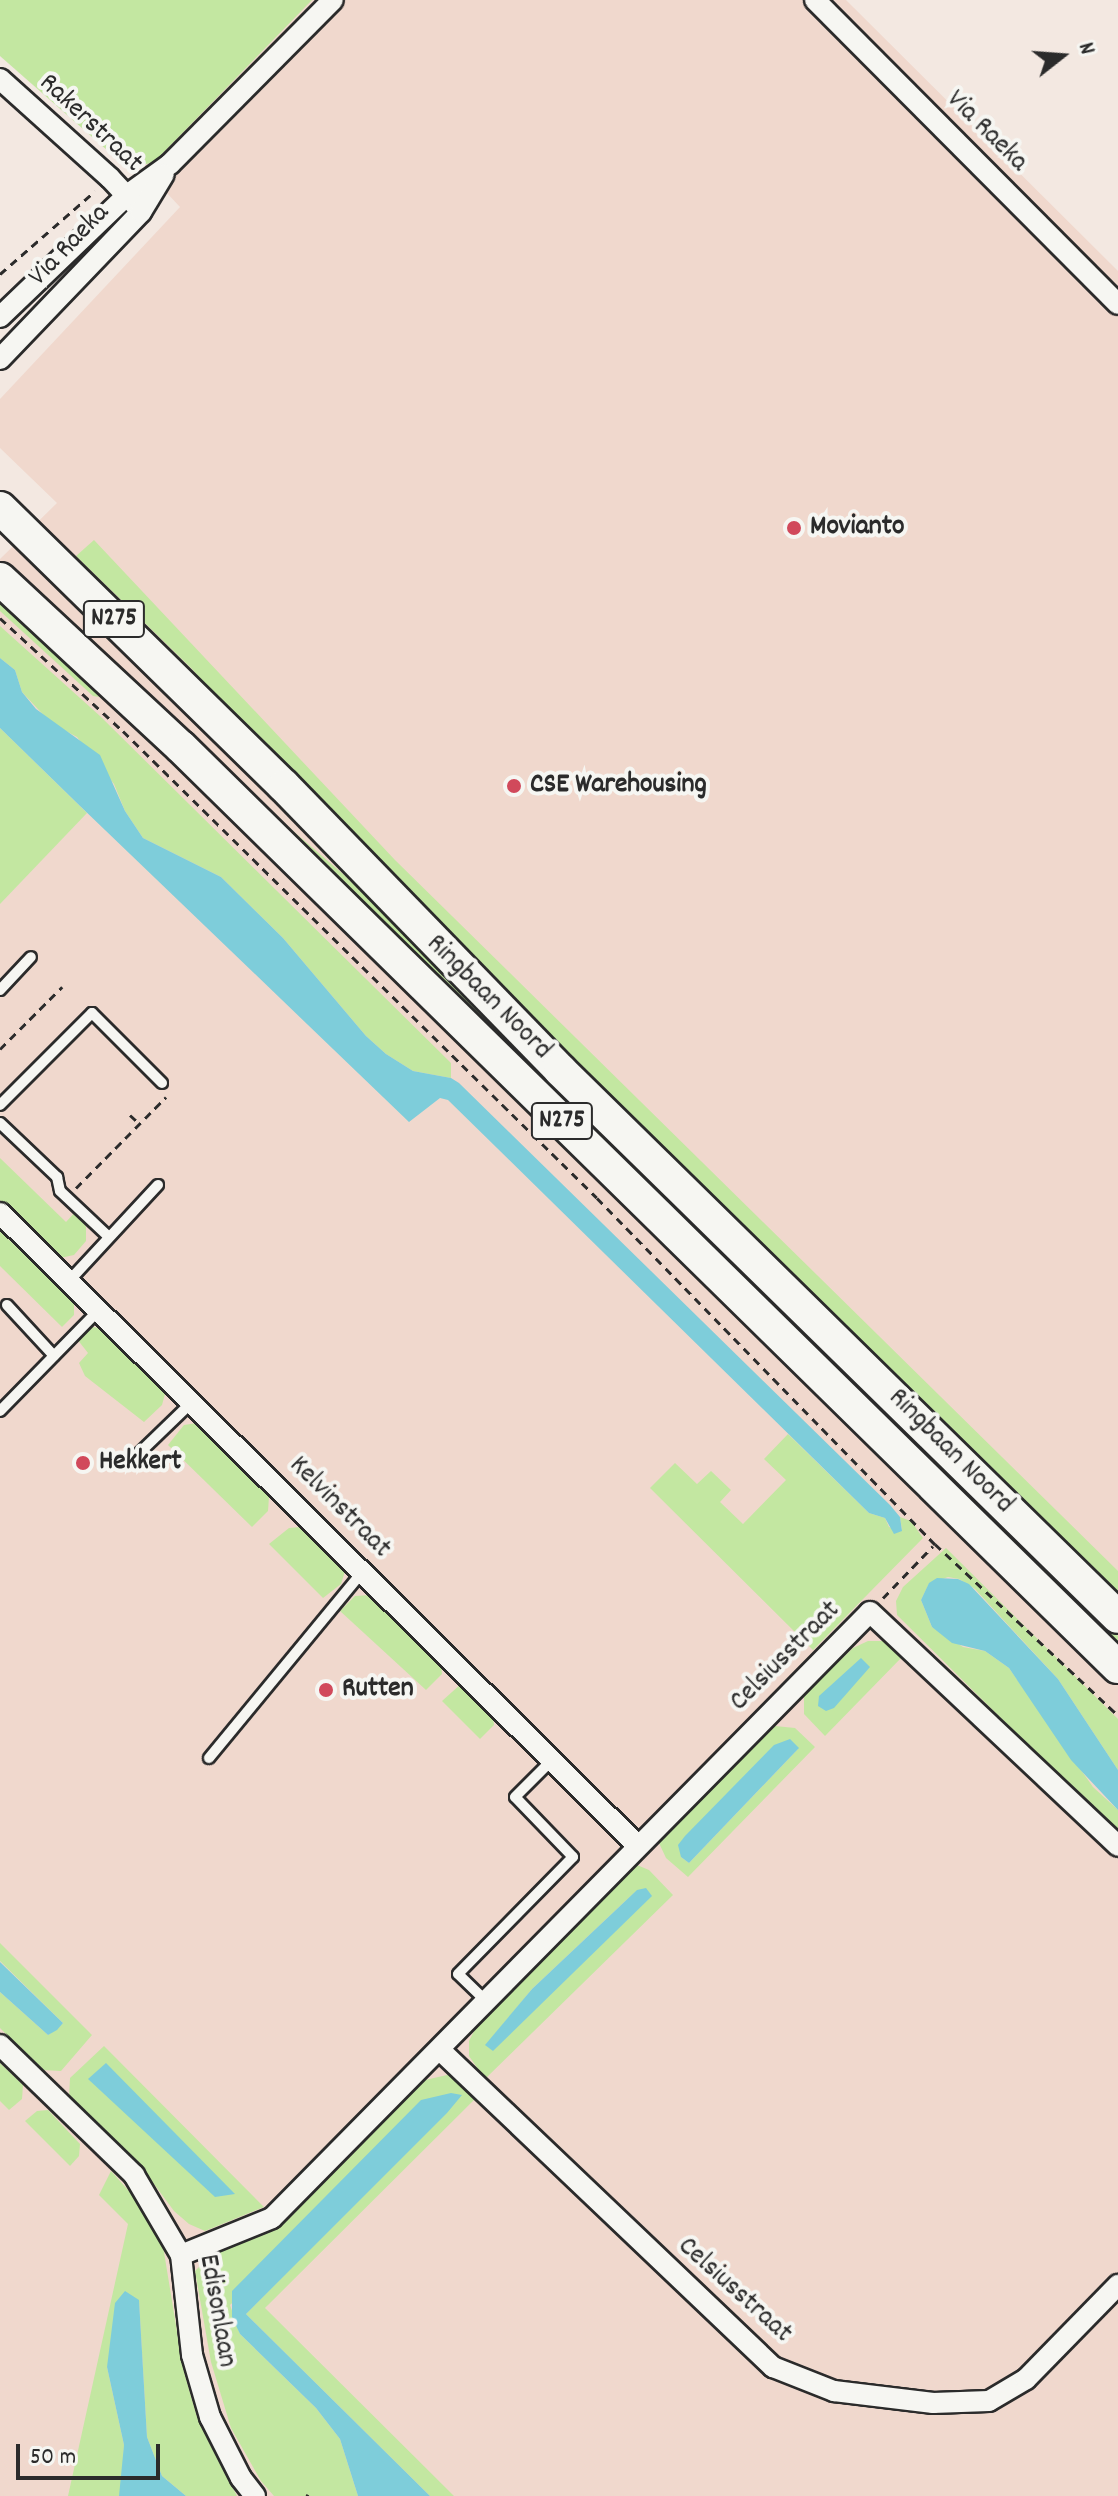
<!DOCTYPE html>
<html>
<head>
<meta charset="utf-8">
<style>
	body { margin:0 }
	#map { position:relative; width:1118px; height:2496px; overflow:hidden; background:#f3e8e1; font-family:Dekko,sans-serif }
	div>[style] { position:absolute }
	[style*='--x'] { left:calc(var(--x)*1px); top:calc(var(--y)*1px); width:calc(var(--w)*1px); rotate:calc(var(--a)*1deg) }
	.built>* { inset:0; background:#f0d8cd }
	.green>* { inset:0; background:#c3e7a1 }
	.water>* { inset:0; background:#7ecdda }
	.path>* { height:3px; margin-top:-1.5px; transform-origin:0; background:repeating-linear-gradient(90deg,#2b2b2b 0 8px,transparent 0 14px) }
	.roads { filter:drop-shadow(2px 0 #2b2b2b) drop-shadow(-2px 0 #2b2b2b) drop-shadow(0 2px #2b2b2b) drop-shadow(0 -2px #2b2b2b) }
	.service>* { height:10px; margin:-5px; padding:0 5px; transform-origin:5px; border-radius:5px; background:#f6f6f2 }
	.minor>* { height:20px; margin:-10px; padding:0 10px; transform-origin:10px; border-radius:10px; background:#f6f6f2 }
	.primary>* { height:32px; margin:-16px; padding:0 16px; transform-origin:16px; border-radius:16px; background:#f6f6f2 }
	.dots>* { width:22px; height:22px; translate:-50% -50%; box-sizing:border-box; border:4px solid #f6f6f2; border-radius:50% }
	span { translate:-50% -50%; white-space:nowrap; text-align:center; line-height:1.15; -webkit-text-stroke:8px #f6f6f2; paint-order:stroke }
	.shield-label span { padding:2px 6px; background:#f6f6f2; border:2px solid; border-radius:6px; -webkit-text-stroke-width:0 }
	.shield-label { font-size:26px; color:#2b2b2b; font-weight:700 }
	.street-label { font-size:28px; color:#2b2b2b }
	.poi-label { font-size:28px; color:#2b2b2b; font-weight:700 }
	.left { translate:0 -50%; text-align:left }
	.north { position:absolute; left:1022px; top:16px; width:80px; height:80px; -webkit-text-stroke:6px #f6f6f2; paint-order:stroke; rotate:73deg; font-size:22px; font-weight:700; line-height:32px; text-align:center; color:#2b2b2b }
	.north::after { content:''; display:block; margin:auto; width:28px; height:36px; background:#2b2b2b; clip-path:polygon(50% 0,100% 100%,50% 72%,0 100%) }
	.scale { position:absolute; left:16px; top:2444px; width:144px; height:36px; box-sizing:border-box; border:4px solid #2b2b2b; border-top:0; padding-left:10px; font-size:24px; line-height:28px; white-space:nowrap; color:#2b2b2b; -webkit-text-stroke:6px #f6f6f2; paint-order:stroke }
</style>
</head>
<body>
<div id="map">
	<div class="built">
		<i style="clip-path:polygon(289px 0,846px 0,1118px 271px,1118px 2496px,0 2496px,0 559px,57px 503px,0 448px,0 399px,180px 207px,134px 158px)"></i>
	</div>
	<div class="green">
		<i style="clip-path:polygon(0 0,312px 0,154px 162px,139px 166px,124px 165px,0 56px)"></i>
		<i style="clip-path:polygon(94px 540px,395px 860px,1118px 1571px,1118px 1591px,1074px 1559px,559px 1048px,497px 981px,438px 932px,249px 735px,192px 669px,76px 556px)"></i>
		<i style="clip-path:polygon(0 595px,72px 662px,99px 697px,93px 696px,0 611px)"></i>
		<i style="clip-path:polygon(0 626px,100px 716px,451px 1063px,451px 1078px,413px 1071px,386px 1054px,366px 1036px,283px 938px,221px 877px,143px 838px,125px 811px,114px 784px,77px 737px,51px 723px,22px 692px,15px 670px,0 658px)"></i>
		<i style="clip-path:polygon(0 728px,87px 813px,0 904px)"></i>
		<i style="clip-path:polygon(278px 818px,343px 874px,1118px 1636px,1118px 1655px,272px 823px)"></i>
		<i style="clip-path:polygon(0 1158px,66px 1222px,77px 1210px,86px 1227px,86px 1241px,74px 1255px,60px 1258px,0 1200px)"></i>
		<i style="clip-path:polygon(0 1231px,74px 1303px,74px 1315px,62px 1327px,0 1266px)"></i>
		<i style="clip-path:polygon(86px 1326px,100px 1328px,165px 1394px,162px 1405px,144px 1422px,85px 1376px,79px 1363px,88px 1353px,77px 1339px)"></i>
		<i style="clip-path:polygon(197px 1423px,269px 1497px,268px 1511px,252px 1527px,168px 1445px,184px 1425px)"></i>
		<i style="clip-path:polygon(788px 1434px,869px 1513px,885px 1518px,889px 1527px,902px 1530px,900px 1517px,911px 1521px,923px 1538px,813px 1650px,650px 1488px,675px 1463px,697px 1484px,711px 1471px,731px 1490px,720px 1502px,743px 1524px,786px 1480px,764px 1459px)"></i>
		<i style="clip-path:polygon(300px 1527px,346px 1568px,341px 1584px,323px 1598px,269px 1544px,289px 1528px)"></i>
		<i style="clip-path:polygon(946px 1548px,1118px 1719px,1118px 1770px,1058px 1679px,975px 1589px,959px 1579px,948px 1577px,929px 1584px,921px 1600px,932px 1627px,963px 1647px,985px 1651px,1009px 1668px,1093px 1787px,1118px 1810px,1118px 1834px,897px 1615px,896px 1601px,903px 1587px)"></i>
		<i style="clip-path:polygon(371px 1595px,441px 1664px,442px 1674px,426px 1690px,340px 1611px,355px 1596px)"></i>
		<i style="clip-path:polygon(868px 1641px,885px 1641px,903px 1656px,825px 1736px,804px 1714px,804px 1695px,853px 1648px)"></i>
		<i style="clip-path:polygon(462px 1683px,493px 1717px,494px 1725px,480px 1739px,442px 1701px)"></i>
		<i style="clip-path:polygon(evenodd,775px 1726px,795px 1728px,815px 1747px,688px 1877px,666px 1858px,659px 1843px,775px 1726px,799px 1748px,689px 1863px,681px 1857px,799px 1748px)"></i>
		<i style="clip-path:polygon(evenodd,637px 1865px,649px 1870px,673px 1895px,485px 2079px,469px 2056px,469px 2041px,477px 2025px,637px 1865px,637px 1890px,486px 2045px,532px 1989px,637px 1890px)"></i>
		<i style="clip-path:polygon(0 1943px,92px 2035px,61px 2071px,42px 2070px,0 2028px,0 1992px,48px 2035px,63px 2023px,0 1961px)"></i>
		<i style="clip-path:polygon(104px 2046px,264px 2207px,205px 2231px,189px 2224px,174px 2211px,145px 2172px,69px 2097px,70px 2078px)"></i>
		<i style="clip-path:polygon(0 2063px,23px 2085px,22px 2099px,9px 2110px,0 2101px)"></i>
		<i style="clip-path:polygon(456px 2073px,484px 2090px,265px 2308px,454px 2496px,430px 2496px,246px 2314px,461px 2095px,230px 2305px,240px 2334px,316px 2408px,340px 2439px,358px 2496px,274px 2496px,261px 2481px,231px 2428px,211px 2362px,195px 2271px,219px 2247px,270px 2231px,293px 2213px,425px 2080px)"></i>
		<i style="clip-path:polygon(48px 2110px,80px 2144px,79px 2156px,70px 2166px,25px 2121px,37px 2111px)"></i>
		<i style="clip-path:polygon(111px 2171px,145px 2209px,163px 2246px,183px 2368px,197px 2417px,237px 2496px,186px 2496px,162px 2476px,147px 2437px,139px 2301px,107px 2367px,124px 2445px,122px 2488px,119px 2496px,68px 2496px,128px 2224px,99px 2195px)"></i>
	</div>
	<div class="water">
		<i style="clip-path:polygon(0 658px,15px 670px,22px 692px,36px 709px,100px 755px,125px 811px,143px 838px,221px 877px,283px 938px,366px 1036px,386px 1054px,413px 1071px,451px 1078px,459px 1083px,890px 1505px,900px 1517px,902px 1531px,894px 1534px,885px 1518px,869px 1513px,448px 1100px,440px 1098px,409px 1122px,80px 806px,0 728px)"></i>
		<i style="clip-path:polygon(937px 1578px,958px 1579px,969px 1584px,1058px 1679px,1118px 1770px,1118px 1810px,1071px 1760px,1009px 1668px,985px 1651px,952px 1643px,932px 1627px,921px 1600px,929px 1583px)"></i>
		<i style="clip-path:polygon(861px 1658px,870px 1667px,834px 1708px,826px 1711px,818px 1706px,819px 1696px)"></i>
		<i style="clip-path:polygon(790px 1739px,799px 1748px,689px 1863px,681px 1857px,678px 1845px,685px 1836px,774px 1745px)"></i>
		<i style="clip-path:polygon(646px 1888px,652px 1896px,493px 2051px,485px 2045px,532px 1989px,637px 1890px)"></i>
		<i style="clip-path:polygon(0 1962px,63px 2023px,57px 2030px,48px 2035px,0 1992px)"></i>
		<i style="clip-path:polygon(106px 2063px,235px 2194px,215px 2197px,88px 2079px)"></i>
		<i style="clip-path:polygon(451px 2093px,462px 2095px,447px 2113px,246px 2314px,430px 2496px,358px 2496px,340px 2439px,316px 2408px,240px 2334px,232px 2317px,232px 2291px,421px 2100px)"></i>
		<i style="clip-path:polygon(125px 2291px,139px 2300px,147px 2437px,162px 2476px,186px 2496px,119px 2496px,124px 2445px,107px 2367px,115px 2303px)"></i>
	</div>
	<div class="path">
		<i style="--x:0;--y:274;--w:126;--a:-41.1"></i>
		<i style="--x:0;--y:618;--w:167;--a:42.6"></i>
		<i style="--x:123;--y:731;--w:665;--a:44.57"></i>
		<i style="--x:597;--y:1198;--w:484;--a:45.7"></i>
		<i style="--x:935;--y:1544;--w:250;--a:43.1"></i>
		<i style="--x:0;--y:1049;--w:88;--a:-45"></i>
		<i style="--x:130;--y:1115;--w:12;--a:42"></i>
		<i style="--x:76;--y:1188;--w:128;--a:-45.3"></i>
		<i style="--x:883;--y:1598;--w:72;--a:-46.1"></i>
		<i style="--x:307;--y:2496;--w:2;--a:-63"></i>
	</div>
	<div class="roads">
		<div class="service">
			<i style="--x:0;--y:990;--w:45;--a:-46.8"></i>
			<i style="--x:0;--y:1105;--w:130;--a:-45"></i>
			<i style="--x:92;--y:1013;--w:99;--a:45"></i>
			<i style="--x:0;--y:1123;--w:79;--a:43.5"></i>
			<i style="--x:57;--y:1177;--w:14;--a:78"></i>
			<i style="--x:60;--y:1191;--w:67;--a:43.2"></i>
			<i style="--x:69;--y:1281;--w:131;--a:-47.2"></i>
			<i style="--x:7;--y:1305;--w:69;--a:47.3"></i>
			<i style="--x:0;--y:1411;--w:140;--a:-45.6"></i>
			<i style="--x:132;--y:1460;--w:83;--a:-44"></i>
			<i style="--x:209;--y:1758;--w:242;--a:-50.5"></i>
			<i style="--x:487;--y:2002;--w:40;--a:-136"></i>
			<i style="--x:458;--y:1974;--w:164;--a:-45.5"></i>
			<i style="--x:573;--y:1857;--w:83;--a:-134"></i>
			<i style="--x:515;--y:1797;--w:52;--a:-45"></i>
		</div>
		<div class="minor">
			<i style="--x:815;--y:0;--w:429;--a:45.1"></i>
			<i style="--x:0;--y:79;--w:148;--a:42"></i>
			<i style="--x:110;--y:178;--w:38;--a:47"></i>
			<i style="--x:0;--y:317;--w:176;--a:-43.8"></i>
			<i style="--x:127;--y:195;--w:53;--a:-35.8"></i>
			<i style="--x:170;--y:164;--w:231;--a:-45.2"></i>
			<i style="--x:0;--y:359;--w:204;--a:-46.2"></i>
			<i style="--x:141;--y:212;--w:44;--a:-58.8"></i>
			<i style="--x:0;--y:1213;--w:897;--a:44.77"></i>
			<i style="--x:0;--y:2045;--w:187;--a:44.1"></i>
			<i style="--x:134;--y:2175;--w:93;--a:59.6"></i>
			<i style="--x:181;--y:2255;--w:101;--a:83.7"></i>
			<i style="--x:192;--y:2355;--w:65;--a:73.8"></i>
			<i style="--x:210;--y:2417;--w:68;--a:63.1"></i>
			<i style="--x:241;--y:2478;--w:23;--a:52"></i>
			<i style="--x:440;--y:2050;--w:460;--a:43.6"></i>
			<i style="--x:773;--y:2367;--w:66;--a:21.5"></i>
			<i style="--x:834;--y:2391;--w:100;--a:6.9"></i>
			<i style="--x:933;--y:2403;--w:56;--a:-2"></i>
			<i style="--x:989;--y:2401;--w:43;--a:-30.7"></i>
			<i style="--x:1026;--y:2379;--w:132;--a:-45.6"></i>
			<i style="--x:181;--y:2255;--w:98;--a:-22.1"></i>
			<i style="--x:272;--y:2218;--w:851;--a:-45.38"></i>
			<i style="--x:870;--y:1612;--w:341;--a:43.3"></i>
		</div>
		<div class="primary">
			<i style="--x:0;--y:508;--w:397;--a:44.4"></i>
			<i style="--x:284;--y:786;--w:396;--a:45.8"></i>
			<i style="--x:560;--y:1070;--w:781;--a:44.43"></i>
			<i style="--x:0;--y:579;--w:247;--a:42.9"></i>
			<i style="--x:181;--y:747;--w:1313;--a:44.48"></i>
		</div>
	</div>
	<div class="dots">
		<i style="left:794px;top:528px;background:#d1495b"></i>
		<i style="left:514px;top:786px;background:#d1495b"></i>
		<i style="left:83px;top:1463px;background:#d1495b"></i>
		<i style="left:326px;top:1690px;background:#d1495b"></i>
	</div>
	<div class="shield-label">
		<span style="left:114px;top:619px">N275</span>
		<span style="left:562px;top:1121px">N275</span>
	</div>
	<div class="street-label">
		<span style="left:90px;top:124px;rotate:43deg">Rakerstraat</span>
		<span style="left:986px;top:132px;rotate:45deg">Via Raeka</span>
		<span style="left:70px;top:246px;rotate:-46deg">Via Raeka</span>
		<span style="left:488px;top:998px;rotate:45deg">Ringbaan Noord</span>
		<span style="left:950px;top:1452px;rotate:45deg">Ringbaan Noord</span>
		<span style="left:339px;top:1508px;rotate:45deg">Kelvinstraat</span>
		<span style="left:786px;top:1657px;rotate:-45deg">Celsiusstraat</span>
		<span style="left:734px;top:2291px;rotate:42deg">Celsiusstraat</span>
		<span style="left:216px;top:2311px;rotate:80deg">Edisonlaan</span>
	</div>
	<div class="poi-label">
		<span class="left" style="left:810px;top:528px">Movianto</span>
		<span class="left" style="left:530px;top:786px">CSE Warehousing</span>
		<span class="left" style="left:99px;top:1463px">Hekkert</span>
		<span class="left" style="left:342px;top:1690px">Rutten</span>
	</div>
	<div class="north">N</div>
	<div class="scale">50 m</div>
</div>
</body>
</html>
